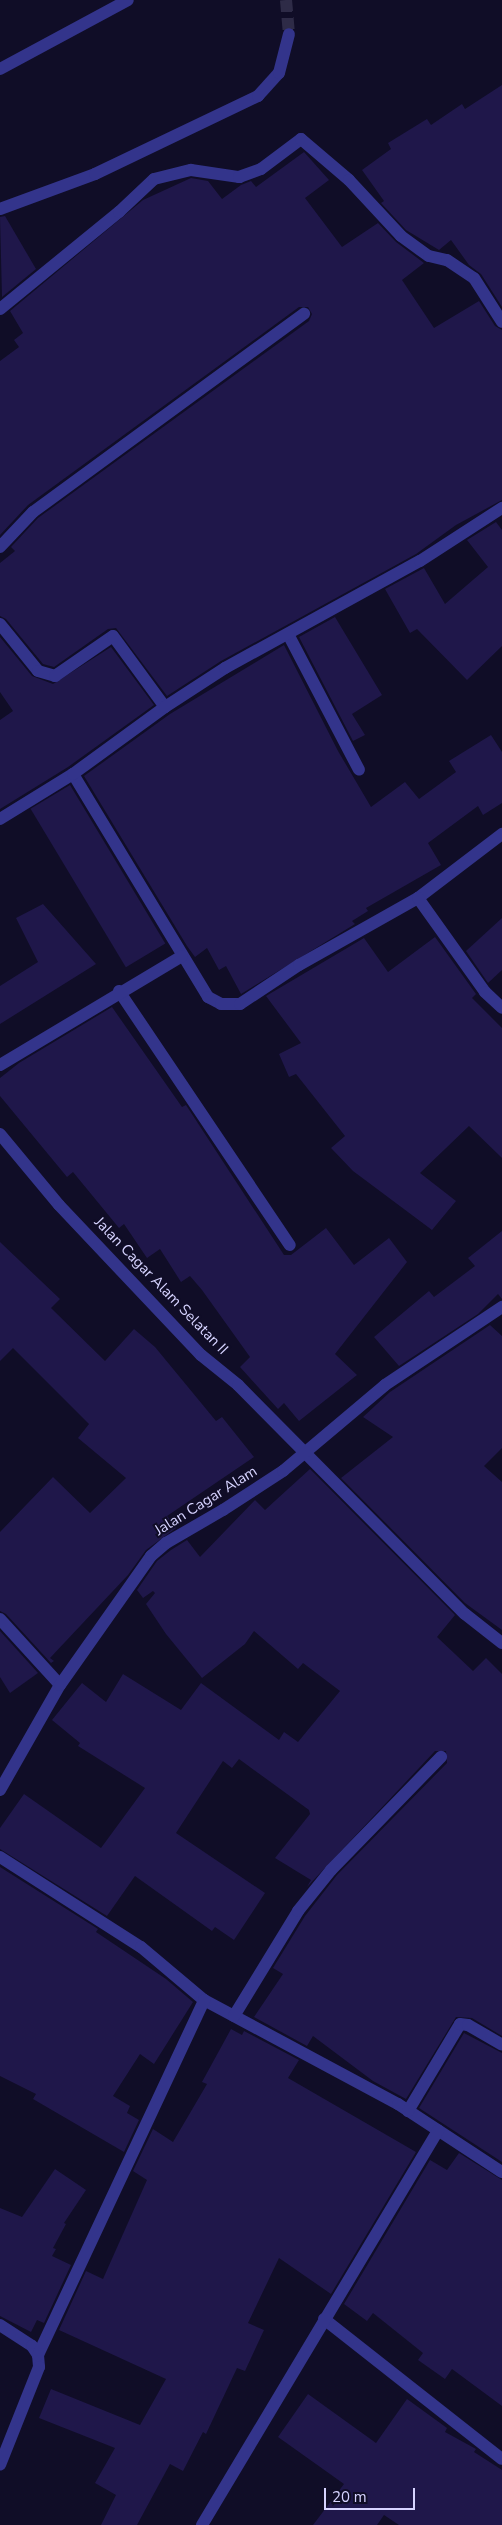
<!DOCTYPE html>
<html>
<head>
<meta charset="utf-8">
<style>
	body { margin:0 }
	#map { position:relative; width:502px; height:2525px; overflow:hidden; background:#100d27; font-family:"Nunito Sans",sans-serif }
	div>[style] { position:absolute }
	[style*='--x'] { left:calc(var(--x)*1px); top:calc(var(--y)*1px); width:calc(var(--w)*1px); rotate:calc(var(--a)*1deg) }
	.building>* { inset:0; background:#1f174a; transform-origin:0 0 }
	.minor-tunnel>* { height:12px; margin-top:-6px; transform-origin:0; background:repeating-linear-gradient(90deg,#2e2b47 0 12px,transparent 0 18px) }
	.minor>* { height:12px; margin:-6px; padding:0 6px; transform-origin:6px; border-radius:6px; background:#33348b }
	.tertiary>* { height:12px; margin:-6px; padding:0 6px; transform-origin:6px; border-radius:6px; background:#33348b }
	span { translate:-50% -50%; white-space:nowrap; text-align:center; line-height:1.15; -webkit-text-stroke:4px #100d27; paint-order:stroke }
	.street-label { font-size:15px; color:#d6d3ff }
	.scale { position:absolute; left:324px; top:2488px; width:91px; height:22px; box-sizing:border-box; border:2px solid #d6d3ff; border-top:0; padding-left:6px; font-size:15px; line-height:18px; white-space:nowrap; color:#d6d3ff; -webkit-text-stroke:4px #100d27; paint-order:stroke }
</style>
</head>
<body>
<div id="map">
	<div class="building">
		<i style="clip-path:polygon(502px 85px,502px 307px,481px 274px,469px 265px,451px 240px,439px 250px,406px 230px,381px 203px,384px 201px,362px 170px,391px 149px,388px 143px,427px 119px,431px 125px,462px 104px,465px 109px)"></i>
		<i style="clip-path:polygon(304px 152px,329px 180px,305px 198px,342px 247px,378px 223px,396px 242px,424px 263px,402px 280px,434px 328px,479px 301px,495px 326px,502px 330px,502px 500px,456px 525px,416px 554px,221px 661px,167px 696px,116px 628px,108px 629px,54px 667px,43px 664px,6px 619px,0 616px,0 563px,15px 551px,11px 547px,38px 518px,309px 321px,312px 314px,308px 307px,299px 307px,28px 505px,0 535px,0 361px,19px 347px,14px 340px,23px 333px,10px 311px,143px 200px,191px 178px,208px 181px,222px 199px,241px 185px,251px 181px,256px 187px)"></i>
		<i style="clip-path:polygon(5px 216px,36px 269px,2px 297px,0 217px)"></i>
		<i style="clip-path:polygon(496px 522px,502px 530px,502px 646px,467px 680px,417px 629px,410px 633px,385px 589px,424px 568px,445px 604px,488px 567px,467px 540px)"></i>
		<i style="clip-path:polygon(335px 617px,382px 695px,352px 714px,365px 735px,353px 741px,299px 637px)"></i>
		<i style="clip-path:polygon(0 637px,32px 676px,53px 684px,111px 647px,154px 705px,68px 767px,0 809px,0 720px,13px 711px,0 692px)"></i>
		<i style="clip-path:polygon(284px 645px,338px 751px,371px 807px,405px 782px,419px 799px,456px 772px,449px 761px,491px 735px,502px 752px,502px 803px,483px 815px,478px 806px,428px 843px,441px 865px,366px 908px,368px 911px,352px 921px,355px 924px,241px 994px,226px 966px,219px 970px,207px 948px,195px 957px,187px 946px,84px 776px,170px 714px)"></i>
		<i style="left:70px;top:785px;width:185px;height:46px;rotate:59deg"></i>
		<i style="clip-path:polygon(43px 904px,96px 964px,0 1024px,0 986px,38px 962px,16px 918px)"></i>
		<i style="clip-path:polygon(502px 918px,502px 970px,488px 983px,466px 951px)"></i>
		<i style="clip-path:polygon(435px 937px,476px 994px,472px 998px,502px 1028px,502px 1158px,469px 1126px,420px 1173px,456px 1201px,432px 1230px,353px 1171px,331px 1148px,345px 1136px,296px 1074px,289px 1077px,279px 1054px,301px 1043px,266px 996px,364px 938px,388px 972px)"></i>
		<i style="clip-path:polygon(112px 1007px,182px 1107px,186px 1105px,284px 1255px,291px 1255px,326px 1228px,354px 1265px,389px 1238px,407px 1262px,335px 1354px,357px 1375px,299px 1421px,284px 1403px,278px 1409px,240px 1367px,250px 1357px,202px 1290px,190px 1276px,181px 1282px,160px 1249px,147px 1258px,124px 1224px,119px 1228px,73px 1172px,67px 1177px,0 1096px,0 1078px,19px 1063px)"></i>
		<i style="clip-path:polygon(502px 1231px,502px 1299px,498px 1294px,478px 1314px,399px 1366px,374px 1337px,429px 1291px,434px 1297px,475px 1266px,468px 1258px)"></i>
		<i style="clip-path:polygon(0 1242px,60px 1299px,51px 1308px,105px 1361px,134px 1329px,155px 1347px,216px 1421px,222px 1417px,254px 1457px,167px 1516px,176px 1528px,146px 1550px,128px 1575px,50px 1658px,54px 1661px,51px 1663px,6px 1614px,0 1611px,0 1532px,53px 1477px,90px 1513px,126px 1478px,78px 1438px,89px 1424px,13px 1348px,0 1361px)"></i>
		<i style="clip-path:polygon(490px 1325px,502px 1336px,502px 1448px,484px 1466px,502px 1482px,502px 1630px,465px 1603px,341px 1478px,393px 1437px,363px 1417px,390px 1392px)"></i>
		<i style="clip-path:polygon(310px 1469px,455px 1615px,437px 1637px,473px 1671px,486px 1658px,502px 1674px,502px 2036px,472px 2018px,456px 2017px,406px 2099px,373px 2081px,313px 2036px,307px 2046px,254px 2017px,283px 1974px,273px 1968px,305px 1916px,337px 1875px,447px 1763px,446px 1751px,435px 1751px,307px 1887px,311px 1880px,275px 1858px,310px 1814px,309px 1810px,239px 1759px,232px 1768px,223px 1761px,176px 1833px,265px 1893px,234px 1940px,215px 1927px,212px 1931px,135px 1876px,107px 1916px,0 1849px,0 1828px,24px 1794px,101px 1848px,145px 1788px,78px 1746px,80px 1743px,52px 1720px,82px 1683px,106px 1702px,123px 1674px,181px 1710px,201px 1683px,279px 1740px,284px 1732px,298px 1742px,340px 1691px,303px 1663px,298px 1669px,254px 1631px,245px 1644px,202px 1678px,166px 1634px,146px 1604px,155px 1593px,153px 1591px,143px 1598px,137px 1590px,157px 1561px,171px 1550px,187px 1540px,200px 1557px,255px 1500px,265px 1510px)"></i>
		<i style="clip-path:polygon(0 1631px,38px 1673px,10px 1693px,0 1677px)"></i>
		<i style="clip-path:polygon(0 1867px,98px 1929px,96px 1932px,166px 1979px,193px 2002px,154px 2064px,140px 2054px,113px 2096px,130px 2106px,127px 2113px,139px 2120px,124px 2152px,33px 2099px,36px 2094px,0 2076px)"></i>
		<i style="clip-path:polygon(231px 2029px,242px 2035px,244px 2031px,299px 2060px,288px 2078px,416px 2152px,331px 2294px,279px 2258px,248px 2323px,264px 2330px,245px 2371px,237px 2368px,206px 2434px,203px 2432px,183px 2471px,170px 2464px,137px 2525px,101px 2525px,116px 2495px,95px 2483px,115px 2448px,39px 2418px,51px 2389px,140px 2425px,166px 2379px,59px 2330px,86px 2271px,103px 2279px,147px 2180px,133px 2171px,153px 2129px,173px 2142px,207px 2084px,202px 2082px)"></i>
		<i style="clip-path:polygon(464px 2033px,502px 2053px,502px 2162px,419px 2108px)"></i>
		<i style="clip-path:polygon(459px 2153px,502px 2180px,502px 2406px,452px 2369px,445px 2379px,418px 2360px,423px 2353px,373px 2313px,367px 2321px,344px 2304px,430px 2160px,447px 2170px)"></i>
		<i style="clip-path:polygon(55px 2169px,86px 2190px,64px 2223px,66px 2224px,53px 2248px,56px 2249px,52px 2256px,71px 2265px,44px 2323px,37px 2320px,31px 2332px,0 2316px,0 2208px,22px 2217px)"></i>
		<i style="clip-path:polygon(308px 2394px,376px 2443px,407px 2399px,447px 2428px,445px 2432px,476px 2449px,474px 2452px,502px 2470px,502px 2525px,399px 2525px,384px 2515px,377px 2525px,313px 2525px,344px 2484px,278px 2437px)"></i>
	</div>
	<div class="minor-tunnel">
		<i style="--x:286;--y:0;--w:34;--a:85"></i>
	</div>
	<div class="minor">
		<i style="--x:0;--y:69;--w:145;--a:-28.3"></i>
		<i style="--x:0;--y:209;--w:101;--a:-20.2"></i>
		<i style="--x:95;--y:174;--w:181;--a:-25.6"></i>
		<i style="--x:258;--y:96;--w:31;--a:-48"></i>
		<i style="--x:279;--y:73;--w:40;--a:-75.6"></i>
		<i style="--x:0;--y:309;--w:154;--a:-39.2"></i>
		<i style="--x:119;--y:212;--w:48;--a:-43.3"></i>
		<i style="--x:154;--y:179;--w:38;--a:-14"></i>
		<i style="--x:191;--y:170;--w:49;--a:8.3"></i>
		<i style="--x:239;--y:177;--w:23;--a:-20"></i>
		<i style="--x:261;--y:169;--w:50;--a:-36.9"></i>
		<i style="--x:301;--y:139;--w:63;--a:40.5"></i>
		<i style="--x:349;--y:180;--w:76;--a:47.1"></i>
		<i style="--x:401;--y:236;--w:34;--a:36"></i>
		<i style="--x:429;--y:256;--w:18;--a:13"></i>
		<i style="--x:447;--y:260;--w:32;--a:34"></i>
		<i style="--x:474;--y:278;--w:52;--a:57.5"></i>
		<i style="--x:0;--y:547;--w:48;--a:-46.7"></i>
		<i style="--x:33;--y:512;--w:336;--a:-36.2"></i>
		<i style="--x:0;--y:624;--w:60;--a:51"></i>
		<i style="--x:38;--y:671;--w:18;--a:16"></i>
		<i style="--x:55;--y:676;--w:70;--a:-34.6"></i>
		<i style="--x:113;--y:636;--w:88;--a:53.8"></i>
		<i style="--x:288;--y:634;--w:153;--a:62.4"></i>
		<i style="--x:73;--y:774;--w:261;--a:58.8"></i>
		<i style="--x:208;--y:997;--w:15;--a:28"></i>
		<i style="--x:221;--y:1004;--w:19;--a:0"></i>
		<i style="--x:240;--y:1004;--w:71;--a:-33.5"></i>
		<i style="--x:299;--y:965;--w:137;--a:-29.4"></i>
		<i style="--x:418;--y:898;--w:106;--a:-37.3"></i>
		<i style="--x:0;--y:819;--w:86;--a:-31.7"></i>
		<i style="--x:73;--y:774;--w:114;--a:-36.1"></i>
		<i style="--x:165;--y:707;--w:72;--a:-33"></i>
		<i style="--x:225;--y:668;--w:222;--a:-28.8"></i>
		<i style="--x:420;--y:561;--w:98;--a:-32.9"></i>
		<i style="--x:418;--y:898;--w:115;--a:54.5"></i>
		<i style="--x:485;--y:992;--w:23;--a:43"></i>
		<i style="--x:119;--y:991;--w:306;--a:56.1"></i>
		<i style="--x:0;--y:1065;--w:212;--a:-30.9"></i>
		<i style="--x:0;--y:1134;--w:92;--a:50.3"></i>
		<i style="--x:59;--y:1205;--w:207;--a:46.6"></i>
		<i style="--x:201;--y:1355;--w:48;--a:39"></i>
		<i style="--x:238;--y:1385;--w:322;--a:45.3"></i>
		<i style="--x:465;--y:1614;--w:47;--a:38.1"></i>
		<i style="--x:0;--y:1619;--w:89;--a:47.7"></i>
		<i style="--x:0;--y:1857;--w:167;--a:32.6"></i>
		<i style="--x:141;--y:1947;--w:82;--a:40.1"></i>
		<i style="--x:204;--y:2000;--w:220;--a:28.2"></i>
		<i style="--x:398;--y:2104;--w:124;--a:33.2"></i>
		<i style="--x:234;--y:2016;--w:123;--a:-58.6"></i>
		<i style="--x:298;--y:1911;--w:53;--a:-51.2"></i>
		<i style="--x:331;--y:1870;--w:158;--a:-45.8"></i>
		<i style="--x:408;--y:2111;--w:101;--a:-59.1"></i>
		<i style="--x:460;--y:2024;--w:8;--a:7"></i>
		<i style="--x:468;--y:2025;--w:39;--a:30"></i>
		<i style="--x:324;--y:2319;--w:226;--a:38.2"></i>
		<i style="--x:0;--y:2325;--w:38;--a:33"></i>
		<i style="--x:32;--y:2346;--w:11;--a:56"></i>
		<i style="--x:38;--y:2355;--w:12;--a:85"></i>
		<i style="--x:39;--y:2367;--w:105;--a:111.7"></i>
		<i style="--x:38;--y:2355;--w:392;--a:-64.9"></i>
		<i style="--x:202;--y:2525;--w:460;--a:-59.1"></i>
	</div>
	<div class="tertiary">
		<i style="--x:0;--y:1790;--w:121;--a:-60.3"></i>
		<i style="--x:60;--y:1685;--w:158;--a:-54.8"></i>
		<i style="--x:151;--y:1556;--w:20;--a:-41"></i>
		<i style="--x:166;--y:1543;--w:66;--a:-30.1"></i>
		<i style="--x:223;--y:1510;--w:72;--a:-33"></i>
		<i style="--x:283;--y:1471;--w:133;--a:-40.1"></i>
		<i style="--x:385;--y:1385;--w:141;--a:-33.7"></i>
	</div>
	<div class="street-label">
		<span style="left:161px;top:1286px;rotate:46deg">Jalan Cagar Alam Selatan II</span>
		<span style="left:206px;top:1501px;rotate:-32deg">Jalan Cagar Alam</span>
	</div>
	<div class="scale">20 m</div>
</div>
</body>
</html>
